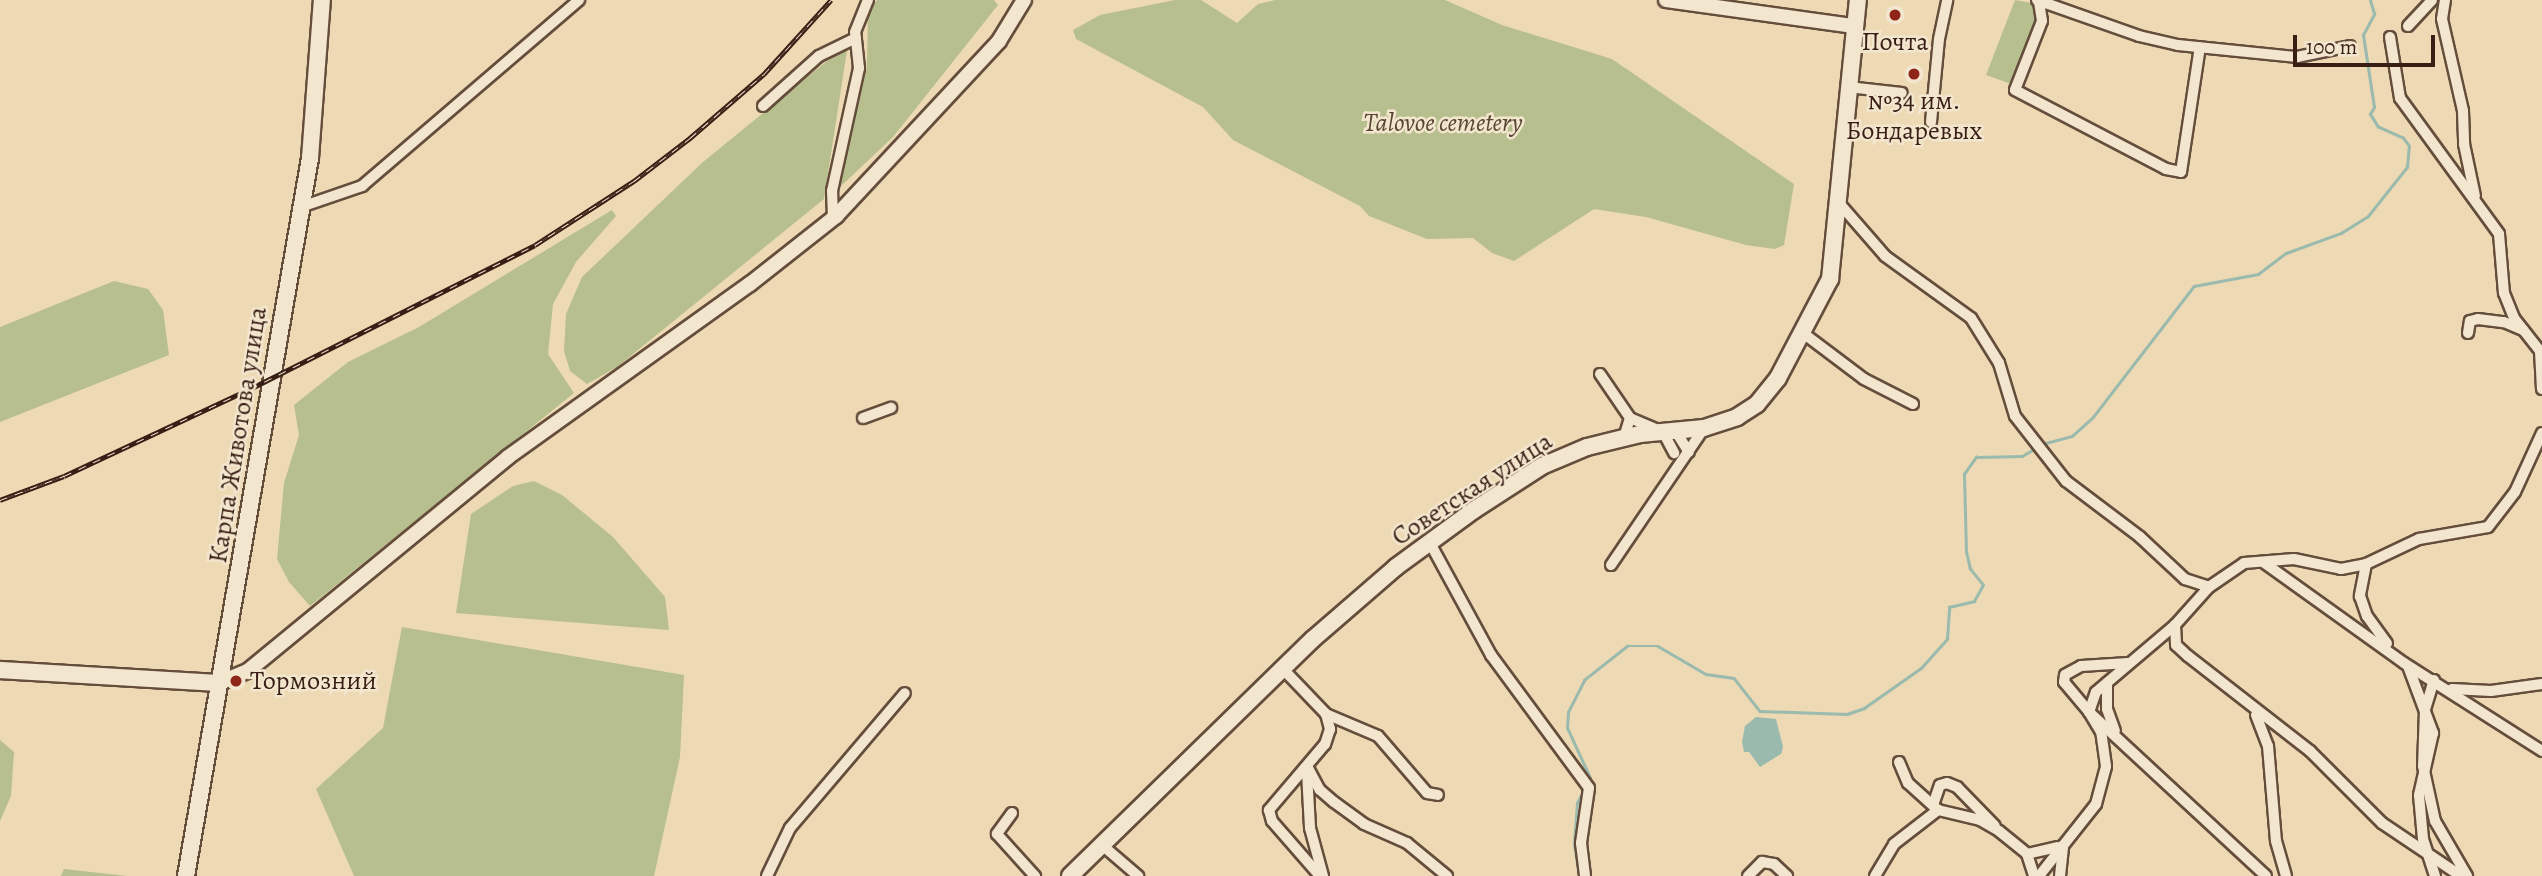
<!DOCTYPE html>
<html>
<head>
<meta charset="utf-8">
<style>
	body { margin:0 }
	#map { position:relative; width:2542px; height:876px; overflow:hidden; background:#edd9b4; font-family:Alegreya,serif }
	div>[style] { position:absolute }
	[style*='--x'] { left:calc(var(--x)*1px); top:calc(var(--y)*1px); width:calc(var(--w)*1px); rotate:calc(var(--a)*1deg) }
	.green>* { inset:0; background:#b7bf8e }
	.water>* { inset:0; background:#99baad }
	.stream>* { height:2.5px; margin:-1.25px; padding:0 1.25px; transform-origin:1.25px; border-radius:1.25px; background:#99baad }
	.roads { filter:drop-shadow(2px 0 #654d3c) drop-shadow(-2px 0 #654d3c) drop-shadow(0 2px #654d3c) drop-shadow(0 -2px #654d3c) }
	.minor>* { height:10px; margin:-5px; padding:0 5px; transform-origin:5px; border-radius:5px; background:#f3e6ce }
	.tertiary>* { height:14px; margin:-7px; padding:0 7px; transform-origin:7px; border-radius:7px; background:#f3e6ce }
	.secondary>* { height:16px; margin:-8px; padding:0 8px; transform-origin:8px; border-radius:8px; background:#f3e6ce }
	.rail>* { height:5px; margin-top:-2.5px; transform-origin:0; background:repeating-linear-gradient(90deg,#f3e6ce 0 8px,#381e14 0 16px); box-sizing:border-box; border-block:2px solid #381e14 }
	.dots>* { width:19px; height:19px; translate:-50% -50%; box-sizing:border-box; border:4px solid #f3e6ce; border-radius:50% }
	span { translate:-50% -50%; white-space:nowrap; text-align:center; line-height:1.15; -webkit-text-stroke:5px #f3e6ce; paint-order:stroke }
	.poi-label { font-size:26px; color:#381e14 }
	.left { translate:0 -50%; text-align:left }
	.park-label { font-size:26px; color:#584632; font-style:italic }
	.street-label { font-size:26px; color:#381e14 }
	.scale { position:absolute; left:2293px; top:35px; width:142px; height:32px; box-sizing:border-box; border:4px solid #381e14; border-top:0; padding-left:9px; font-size:21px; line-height:24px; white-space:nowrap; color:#381e14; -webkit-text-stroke:5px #f3e6ce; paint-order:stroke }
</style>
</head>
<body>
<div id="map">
	<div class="green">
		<i style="clip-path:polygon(877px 0,994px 0,998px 5px,893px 137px,840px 187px,867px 65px,868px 11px)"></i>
		<i style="clip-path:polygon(1175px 0,1201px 0,1237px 23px,1258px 4px,1275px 0,1445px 0,1502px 25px,1612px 59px,1794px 184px,1784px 245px,1775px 249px,1746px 245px,1646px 217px,1594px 209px,1514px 261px,1492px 253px,1473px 238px,1427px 239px,1369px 216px,1360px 206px,1233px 140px,1203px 107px,1076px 39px,1073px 30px,1100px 15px)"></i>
		<i style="clip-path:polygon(2015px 0,2037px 4px,2040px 20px,2014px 85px,1986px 75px)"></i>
		<i style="clip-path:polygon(848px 44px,824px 199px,617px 367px,587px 384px,570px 371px,564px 351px,566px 314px,582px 277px,703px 162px)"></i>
		<i style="clip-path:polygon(612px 210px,616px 216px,576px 262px,553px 304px,548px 354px,574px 393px,310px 606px,289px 582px,277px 559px,284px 483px,299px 435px,294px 405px,348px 362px,419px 327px)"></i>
		<i style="clip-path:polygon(114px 281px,148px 289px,163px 310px,169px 355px,0 422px,0 327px)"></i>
		<i style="clip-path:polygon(534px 481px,562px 495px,613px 537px,665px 597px,669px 630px,456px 613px,471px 514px,513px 486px)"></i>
		<i style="clip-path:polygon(402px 627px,684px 675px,680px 757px,654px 876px,354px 876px,316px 789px,383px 728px)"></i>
		<i style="clip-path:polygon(0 740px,14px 752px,11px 796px,0 821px)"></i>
		<i style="clip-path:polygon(64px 869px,127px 876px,61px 876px)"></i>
	</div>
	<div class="water">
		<i style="clip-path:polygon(1756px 717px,1776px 719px,1783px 747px,1781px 754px,1760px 767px,1749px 752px,1744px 752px,1742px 742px,1745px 726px)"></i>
	</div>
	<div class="stream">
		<i style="--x:2042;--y:444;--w:31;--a:-15"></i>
		<i style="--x:2072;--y:436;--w:28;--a:-42"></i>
		<i style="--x:2093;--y:417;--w:165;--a:-52.4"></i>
		<i style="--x:2194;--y:286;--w:65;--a:-10.6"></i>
		<i style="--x:2258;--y:274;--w:35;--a:-37"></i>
		<i style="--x:2286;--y:253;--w:59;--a:-20"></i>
		<i style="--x:2341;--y:233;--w:32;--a:-32"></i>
		<i style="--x:2368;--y:216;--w:63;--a:-51.5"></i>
		<i style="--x:2407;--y:167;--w:21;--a:-85"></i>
		<i style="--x:2409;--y:146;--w:10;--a:-127"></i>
		<i style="--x:2403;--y:138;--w:27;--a:-156"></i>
		<i style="--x:2378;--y:127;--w:15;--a:-122"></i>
		<i style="--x:2370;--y:114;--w:8;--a:-60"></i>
		<i style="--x:2374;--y:107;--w:73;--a:-98.7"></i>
		<i style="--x:2363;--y:35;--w:24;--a:-62"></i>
		<i style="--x:2374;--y:14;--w:15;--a:-106"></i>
		<i style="--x:1588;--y:783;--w:5;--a:-68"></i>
		<i style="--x:1590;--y:778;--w:55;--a:-114.7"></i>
		<i style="--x:1567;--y:728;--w:16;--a:-86"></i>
		<i style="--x:1568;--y:712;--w:36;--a:-63"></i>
		<i style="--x:1584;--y:680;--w:55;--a:-38.3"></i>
		<i style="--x:1627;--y:646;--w:31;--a:0"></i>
		<i style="--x:1658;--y:646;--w:56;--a:30.3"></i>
		<i style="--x:1706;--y:674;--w:28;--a:8"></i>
		<i style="--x:1734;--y:678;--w:42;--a:51.8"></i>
		<i style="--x:1760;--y:711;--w:87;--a:2"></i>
		<i style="--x:1847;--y:714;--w:18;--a:-19"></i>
		<i style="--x:1864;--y:708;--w:70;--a:-35.1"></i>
		<i style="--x:1921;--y:668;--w:39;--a:-48"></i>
		<i style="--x:1947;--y:639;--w:32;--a:-86"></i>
		<i style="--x:1949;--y:607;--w:26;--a:-13"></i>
		<i style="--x:1974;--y:601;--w:18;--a:-61"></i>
		<i style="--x:1983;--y:585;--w:21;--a:-129"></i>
		<i style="--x:1970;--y:569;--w:17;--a:-103"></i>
		<i style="--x:1966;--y:552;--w:78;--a:-91.5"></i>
		<i style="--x:1964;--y:474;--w:21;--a:-55"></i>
		<i style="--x:1976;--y:457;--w:46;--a:-1.2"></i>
		<i style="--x:2022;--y:456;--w:16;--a:-30"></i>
		<i style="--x:1579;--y:876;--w:33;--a:-99"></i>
		<i style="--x:1574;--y:843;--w:40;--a:-85.7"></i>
		<i style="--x:1577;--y:803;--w:16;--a:-63"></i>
	</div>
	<div class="roads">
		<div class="minor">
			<i style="--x:2037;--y:0;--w:108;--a:19.4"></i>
			<i style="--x:2139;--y:36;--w:40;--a:13"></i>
			<i style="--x:2178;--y:45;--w:120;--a:5.8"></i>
			<i style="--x:2297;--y:57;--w:54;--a:-11.7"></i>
			<i style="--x:2445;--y:0;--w:19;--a:99"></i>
			<i style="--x:2442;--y:19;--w:94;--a:77.1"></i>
			<i style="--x:2463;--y:111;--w:33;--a:88"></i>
			<i style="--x:2464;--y:144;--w:53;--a:78.1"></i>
			<i style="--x:2039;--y:2;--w:19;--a:81"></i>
			<i style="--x:2042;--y:21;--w:74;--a:111.4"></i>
			<i style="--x:2015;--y:90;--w:170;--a:27.6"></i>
			<i style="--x:2166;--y:169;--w:15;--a:11"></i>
			<i style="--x:2181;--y:172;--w:126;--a:-81.4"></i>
			<i style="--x:2408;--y:26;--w:35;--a:-47"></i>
			<i style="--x:2390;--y:37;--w:62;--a:80.7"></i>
			<i style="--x:2400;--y:98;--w:168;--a:53.9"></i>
			<i style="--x:2499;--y:234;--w:59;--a:85.2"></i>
			<i style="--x:2504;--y:293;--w:27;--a:68"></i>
			<i style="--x:2514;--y:318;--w:42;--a:51.8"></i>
			<i style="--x:2540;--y:351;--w:38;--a:87"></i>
			<i style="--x:1848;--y:87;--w:54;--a:6.3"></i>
			<i style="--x:763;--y:106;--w:75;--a:-41.8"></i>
			<i style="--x:819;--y:56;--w:41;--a:-25.9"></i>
			<i style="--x:1931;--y:122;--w:83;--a:-84.5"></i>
			<i style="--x:1939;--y:39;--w:40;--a:-78"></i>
			<i style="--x:1839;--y:203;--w:70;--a:49"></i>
			<i style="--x:1885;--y:256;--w:106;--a:35.8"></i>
			<i style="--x:1971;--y:318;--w:53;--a:58.1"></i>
			<i style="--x:1999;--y:363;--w:55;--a:73.2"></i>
			<i style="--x:2015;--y:416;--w:83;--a:51.9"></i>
			<i style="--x:2066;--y:481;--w:93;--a:37.1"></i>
			<i style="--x:2140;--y:537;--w:62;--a:43"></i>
			<i style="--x:2185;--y:579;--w:25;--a:18"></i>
			<i style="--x:301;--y:207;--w:65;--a:-19"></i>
			<i style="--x:362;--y:186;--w:286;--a:-40.6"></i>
			<i style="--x:833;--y:218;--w:27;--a:-92"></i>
			<i style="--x:832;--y:191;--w:126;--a:-77.6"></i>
			<i style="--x:859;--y:68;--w:36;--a:-96"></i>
			<i style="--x:855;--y:32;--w:35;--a:-68"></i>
			<i style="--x:1803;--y:333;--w:76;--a:37"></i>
			<i style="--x:1864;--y:379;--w:55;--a:27"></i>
			<i style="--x:2468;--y:333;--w:12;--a:-81"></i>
			<i style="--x:2470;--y:321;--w:8;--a:-14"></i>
			<i style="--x:2478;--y:319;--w:26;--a:7"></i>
			<i style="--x:2504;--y:322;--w:21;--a:23"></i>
			<i style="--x:1600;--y:374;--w:53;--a:55.7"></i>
			<i style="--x:1630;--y:418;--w:21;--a:107"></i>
			<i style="--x:863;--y:418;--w:30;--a:-20"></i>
			<i style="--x:1630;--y:418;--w:36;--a:23"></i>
			<i style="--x:1663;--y:432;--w:24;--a:62"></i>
			<i style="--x:1675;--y:430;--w:26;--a:58"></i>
			<i style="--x:1430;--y:543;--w:128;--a:61.4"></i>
			<i style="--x:1491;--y:655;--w:165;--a:53.6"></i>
			<i style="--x:1589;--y:788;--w:56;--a:98.3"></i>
			<i style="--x:1581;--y:843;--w:33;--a:83"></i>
			<i style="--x:2263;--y:562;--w:173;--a:35.6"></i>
			<i style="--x:2404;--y:663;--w:164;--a:32.5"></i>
			<i style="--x:2366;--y:564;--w:33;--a:101"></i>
			<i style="--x:2360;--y:596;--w:21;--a:71"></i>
			<i style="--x:2367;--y:616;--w:34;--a:54"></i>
			<i style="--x:1611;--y:565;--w:166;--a:-55.8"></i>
			<i style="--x:2175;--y:625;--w:20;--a:87"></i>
			<i style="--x:2176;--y:645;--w:16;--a:43"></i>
			<i style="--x:2188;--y:656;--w:155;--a:37.9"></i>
			<i style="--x:2310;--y:751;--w:102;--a:45"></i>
			<i style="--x:2382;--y:823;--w:95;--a:33.9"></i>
			<i style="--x:2128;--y:663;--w:47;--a:176.3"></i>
			<i style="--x:2081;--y:666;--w:18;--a:151"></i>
			<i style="--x:2065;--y:675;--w:7;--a:98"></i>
			<i style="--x:2064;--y:682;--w:39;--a:50"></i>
			<i style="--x:2089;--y:712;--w:241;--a:42.8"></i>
			<i style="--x:2408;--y:666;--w:72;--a:69.5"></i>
			<i style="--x:2433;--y:733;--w:64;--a:102.7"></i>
			<i style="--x:2419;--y:795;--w:44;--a:84.8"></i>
			<i style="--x:2423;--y:839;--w:39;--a:72"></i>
			<i style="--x:1283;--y:669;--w:62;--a:46.3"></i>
			<i style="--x:1326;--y:714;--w:16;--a:75"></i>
			<i style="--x:1330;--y:729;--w:16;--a:108"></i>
			<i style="--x:1325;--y:744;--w:87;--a:130.3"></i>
			<i style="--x:1269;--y:810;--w:11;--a:75"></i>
			<i style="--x:1272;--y:821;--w:73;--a:48.9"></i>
			<i style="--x:2434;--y:680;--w:31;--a:107"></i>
			<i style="--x:2425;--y:710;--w:56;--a:92"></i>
			<i style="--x:2423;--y:766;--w:56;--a:77.7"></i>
			<i style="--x:2435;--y:821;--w:64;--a:59.8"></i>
			<i style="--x:2107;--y:683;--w:26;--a:90"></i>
			<i style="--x:2107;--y:709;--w:23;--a:70"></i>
			<i style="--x:2452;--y:689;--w:39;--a:3"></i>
			<i style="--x:2491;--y:691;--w:51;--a:-7.8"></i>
			<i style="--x:1326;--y:714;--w:56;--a:22.9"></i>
			<i style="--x:1378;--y:736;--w:75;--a:49.3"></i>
			<i style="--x:1427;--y:793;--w:11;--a:10"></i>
			<i style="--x:2256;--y:715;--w:33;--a:69"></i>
			<i style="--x:2268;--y:746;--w:95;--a:85.2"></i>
			<i style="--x:2276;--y:841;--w:36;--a:74"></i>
			<i style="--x:1899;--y:762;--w:23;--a:67"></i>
			<i style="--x:1908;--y:783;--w:38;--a:42"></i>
			<i style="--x:1307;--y:766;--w:27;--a:62"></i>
			<i style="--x:1320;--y:790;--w:18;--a:41"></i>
			<i style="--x:1334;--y:802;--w:37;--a:36"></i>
			<i style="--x:1364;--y:824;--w:47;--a:23.8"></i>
			<i style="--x:1407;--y:843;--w:52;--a:39.5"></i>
			<i style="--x:1307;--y:772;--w:56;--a:86.9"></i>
			<i style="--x:1310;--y:828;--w:50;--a:74.8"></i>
			<i style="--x:1933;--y:805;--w:21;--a:-71"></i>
			<i style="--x:1940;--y:785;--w:7;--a:-16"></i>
			<i style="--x:1947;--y:783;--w:11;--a:22"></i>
			<i style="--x:1957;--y:787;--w:54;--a:45.7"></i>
			<i style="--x:1012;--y:813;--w:26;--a:126"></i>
			<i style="--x:997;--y:834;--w:57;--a:47.9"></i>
			<i style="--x:1102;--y:845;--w:48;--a:40.7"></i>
			<i style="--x:2027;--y:854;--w:31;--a:-13"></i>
			<i style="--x:767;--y:876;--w:53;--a:-64.4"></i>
			<i style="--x:790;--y:828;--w:177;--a:-49.6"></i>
			<i style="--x:1748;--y:876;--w:20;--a:-45"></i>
			<i style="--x:1762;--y:862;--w:12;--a:9"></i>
			<i style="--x:1774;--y:864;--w:18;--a:43"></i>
			<i style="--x:1875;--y:876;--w:37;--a:-59"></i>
			<i style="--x:1894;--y:844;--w:56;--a:-37.7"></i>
			<i style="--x:1938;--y:810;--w:43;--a:13.4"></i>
			<i style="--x:1980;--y:820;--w:22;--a:30"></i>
			<i style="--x:1999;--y:831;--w:36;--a:39"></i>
			<i style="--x:2027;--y:854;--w:23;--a:72"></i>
			<i style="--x:2039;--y:876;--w:92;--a:-51.6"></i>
			<i style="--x:2096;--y:804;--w:39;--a:-75"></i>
			<i style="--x:2106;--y:766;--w:34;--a:-98"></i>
			<i style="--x:2101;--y:732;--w:23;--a:-121"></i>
			<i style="--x:2089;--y:712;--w:21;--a:-71"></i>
			<i style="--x:2096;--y:692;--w:104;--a:-40.3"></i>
			<i style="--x:2175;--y:625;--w:51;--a:-48.2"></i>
			<i style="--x:2209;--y:587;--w:42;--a:-34.4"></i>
			<i style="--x:2244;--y:563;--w:50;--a:-4.6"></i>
			<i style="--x:2294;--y:559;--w:48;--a:12"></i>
			<i style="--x:2341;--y:569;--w:25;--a:-11"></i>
			<i style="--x:2366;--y:564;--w:59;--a:-25.3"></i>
			<i style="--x:2419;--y:539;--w:70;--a:-9.9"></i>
			<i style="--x:2488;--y:527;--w:44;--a:-52.4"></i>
			<i style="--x:2515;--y:492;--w:65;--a:-65.4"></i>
			<i style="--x:2060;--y:876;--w:31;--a:-84"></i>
		</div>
		<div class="tertiary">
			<i style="--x:1666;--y:0;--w:190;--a:7.9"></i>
			<i style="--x:219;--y:683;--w:33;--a:-23"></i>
			<i style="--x:249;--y:670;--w:335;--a:-39.4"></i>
			<i style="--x:508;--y:457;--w:297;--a:-35.6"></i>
			<i style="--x:750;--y:284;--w:110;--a:-38.3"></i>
			<i style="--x:836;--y:216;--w:239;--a:-47"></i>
			<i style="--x:999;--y:41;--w:48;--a:-58.6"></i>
		</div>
		<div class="secondary">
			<i style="--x:0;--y:670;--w:219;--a:3.4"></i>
			<i style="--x:186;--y:876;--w:729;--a:-80.2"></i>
			<i style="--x:310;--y:158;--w:158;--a:-85.7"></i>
			<i style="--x:1070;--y:876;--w:339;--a:-44.3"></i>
			<i style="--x:1313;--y:639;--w:110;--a:-40.9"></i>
			<i style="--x:1396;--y:567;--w:97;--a:-36.2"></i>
			<i style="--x:1474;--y:510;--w:81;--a:-32.9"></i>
			<i style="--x:1542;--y:466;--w:49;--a:-22.9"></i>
			<i style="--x:1587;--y:447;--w:55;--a:-13.8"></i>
			<i style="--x:1640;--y:434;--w:64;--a:-5.4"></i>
			<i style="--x:1704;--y:428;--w:35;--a:-18"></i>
			<i style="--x:1737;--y:417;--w:24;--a:-33"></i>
			<i style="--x:1757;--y:404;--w:33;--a:-51"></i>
			<i style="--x:1778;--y:378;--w:112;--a:-62.3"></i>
			<i style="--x:1830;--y:279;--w:280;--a:-84.3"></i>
		</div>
	</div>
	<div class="rail">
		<i style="--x:0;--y:500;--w:68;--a:-20.6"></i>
		<i style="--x:64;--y:476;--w:205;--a:-25.1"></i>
		<i style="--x:250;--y:389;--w:319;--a:-26.8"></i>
		<i style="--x:535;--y:245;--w:118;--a:-32.9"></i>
		<i style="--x:634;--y:181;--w:71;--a:-37.5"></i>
		<i style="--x:690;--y:138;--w:98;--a:-40.9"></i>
		<i style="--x:764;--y:74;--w:100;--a:-47.8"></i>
	</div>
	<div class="dots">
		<i style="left:1895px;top:15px;background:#8f2418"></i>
		<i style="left:1914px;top:74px;background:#8f2418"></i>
		<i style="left:236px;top:681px;background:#8f2418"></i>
	</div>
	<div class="poi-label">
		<span style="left:1895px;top:42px">Почта</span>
		<span style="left:1914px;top:116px">№34 им.<br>Бондаревых</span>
		<span class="left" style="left:250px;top:681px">Тормозний</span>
	</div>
	<div class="park-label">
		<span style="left:1443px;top:123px">Talovoe cemetery</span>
	</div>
	<div class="street-label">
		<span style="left:238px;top:435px;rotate:-81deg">Карпа Животова улица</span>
		<span style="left:1472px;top:489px;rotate:-33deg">Советская улица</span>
	</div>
	<div class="scale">100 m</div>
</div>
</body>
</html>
